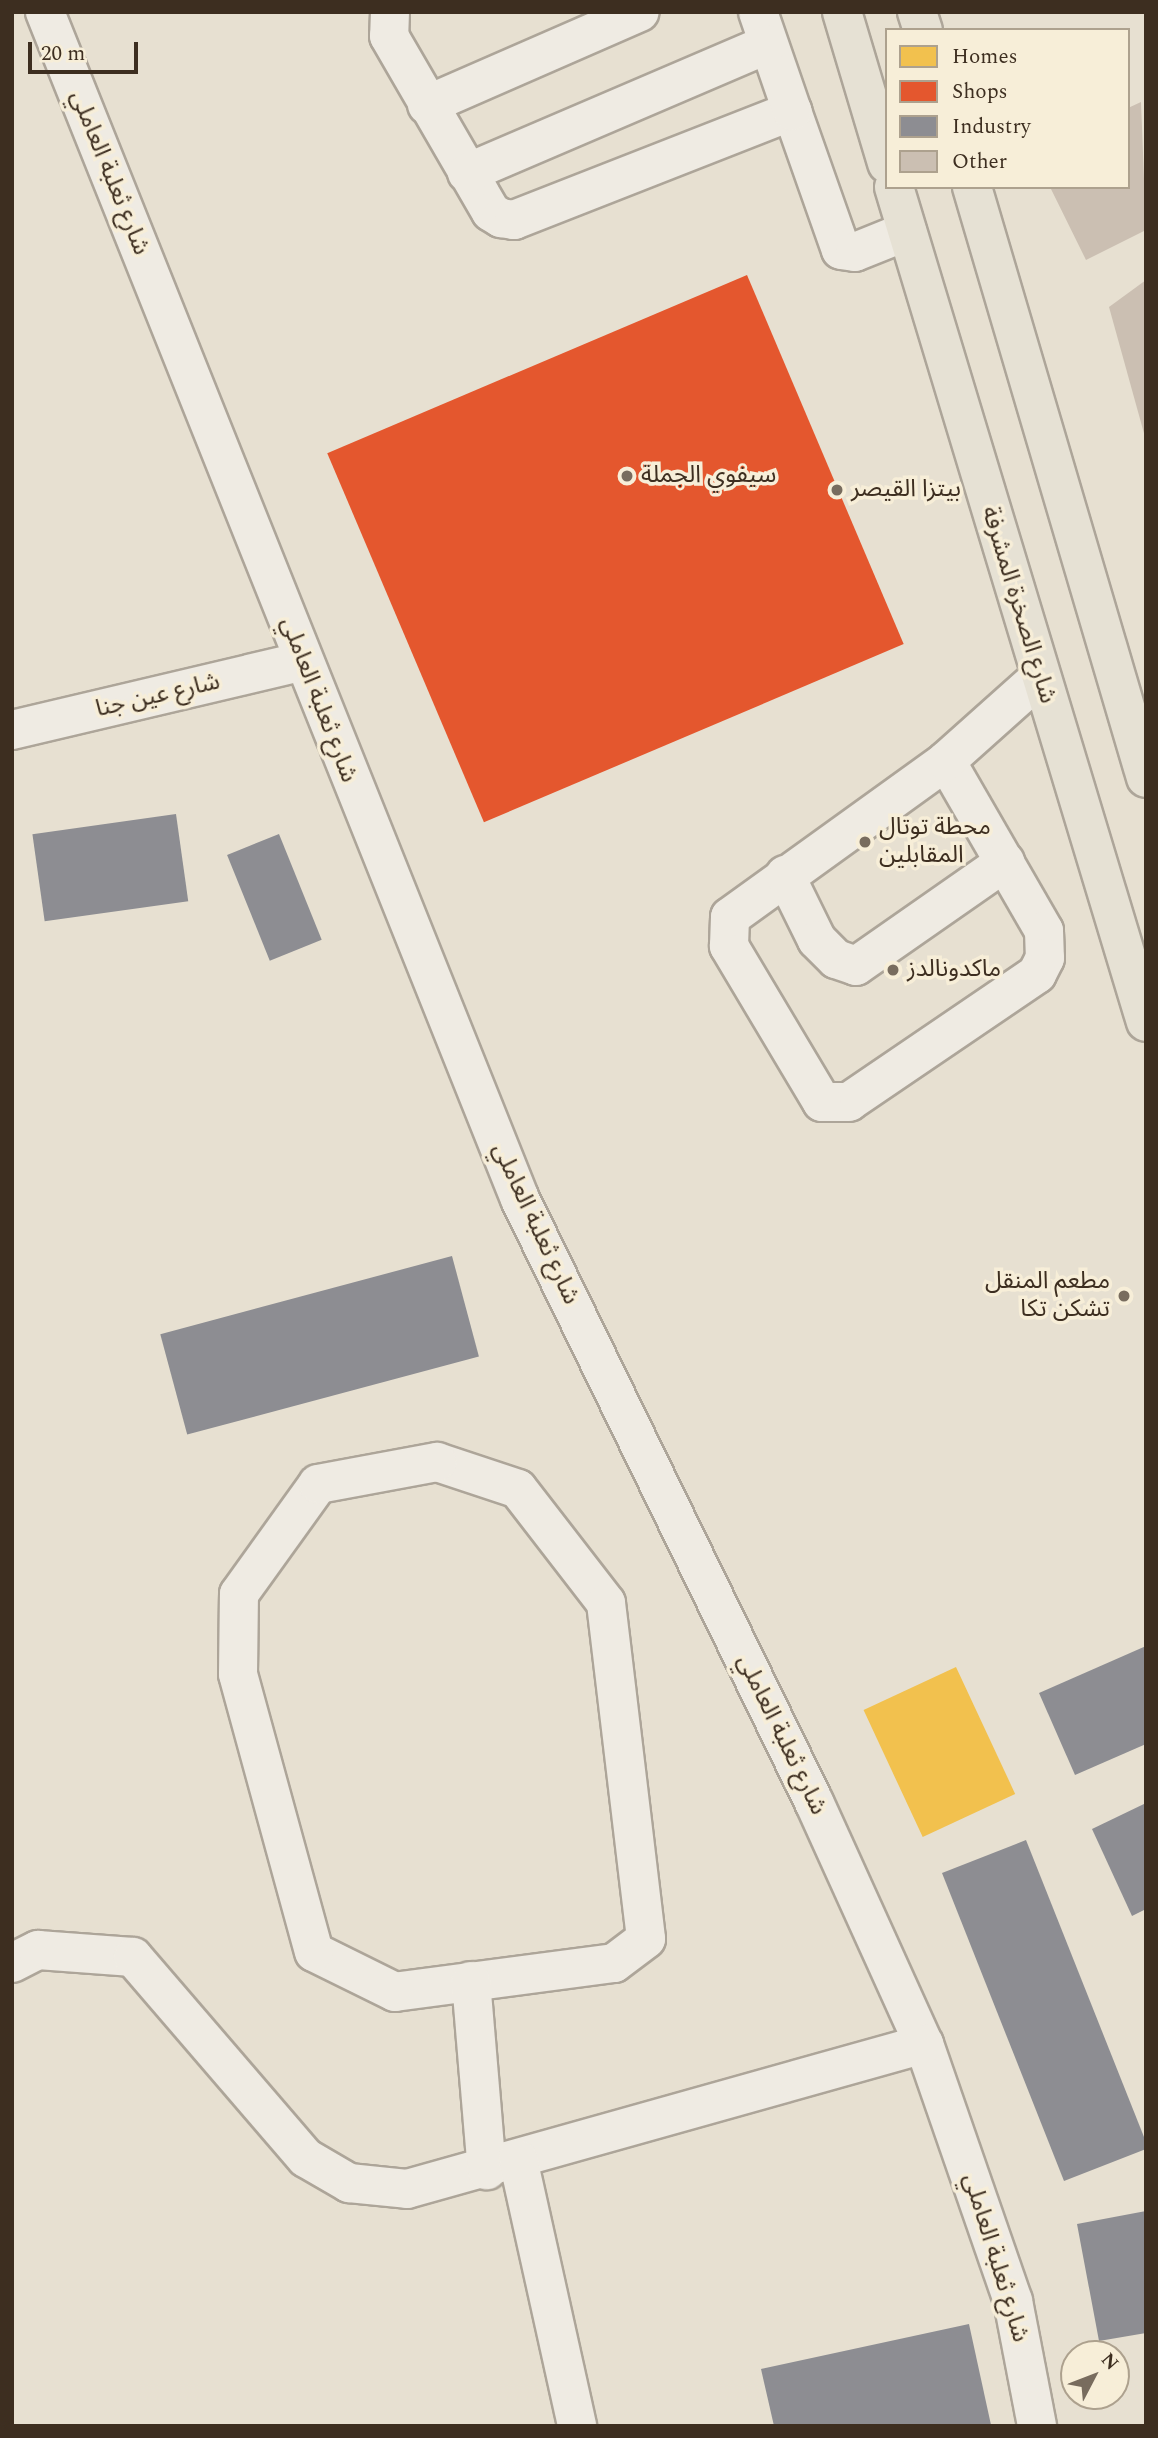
<!DOCTYPE html>
<html>
<head>
<meta charset="utf-8">
<style>
	body { margin:0 }
	#map { position:relative; width:1158px; height:2438px; overflow:hidden; background:#e7e0d1; font-family:Spectral,"Noto Sans Arabic",serif }
	div>[style] { position:absolute }
	[style*='--x'] { left:calc(var(--x)*1px); top:calc(var(--y)*1px); width:calc(var(--w)*1px); rotate:calc(var(--a)*1deg) }
	.homes>* { inset:0; background:#f2c14e; transform-origin:0 0 }
	.shops>* { inset:0; background:#e4572e; transform-origin:0 0 }
	.industry>* { inset:0; background:#8d8d92; transform-origin:0 0 }
	.building>* { inset:0; background:#cbbfb2 }
	.roads { filter:drop-shadow(2px 0 #ada599) drop-shadow(-2px 0 #ada599) drop-shadow(0 2px #ada599) drop-shadow(0 -2px #ada599) }
	.minor>* { height:38px; margin:-19px; padding:0 19px; transform-origin:19px; border-radius:19px; background:#efebe3 }
	.major>* { height:38px; margin:-19px; padding:0 19px; transform-origin:19px; border-radius:19px; background:#e6e1d4 }
	.dots>* { width:19px; height:19px; translate:-50% -50%; box-sizing:border-box; border:4px solid #f7eed8; border-radius:50% }
	span { translate:-50% -50%; white-space:nowrap; text-align:center; line-height:1.15; -webkit-text-stroke:7px #f7eed8; paint-order:stroke }
	.street-label { font-size:24px; color:#3d2e20 }
	.poi-label { font-size:24px; color:#3d2e20 }
	.left { translate:0 -50%; text-align:left }
	.right { translate:-100% -50%; text-align:right }
	.frame { position:absolute; inset:0; border:14px solid #3d2e20; pointer-events:none }
	.legend { position:absolute; left:885px; top:28px; width:245px; height:161px; box-sizing:border-box; background:#f7eed8; border:2px solid #ada18e; margin:0; padding:9px 12px; list-style:none; font-size:21px; color:#3d2e20 }
	.legend li { display:flex; align-items:center; gap:14px; height:35px }
	.legend b { width:35px; border:2px solid #ada18e }
	.north { position:absolute; left:1060px; top:2340px; width:70px; height:70px; box-sizing:border-box; background:#f7eed8; border:2px solid #ada18e; border-radius:50%; rotate:48deg; font-size:19px; font-weight:700; line-height:28px; text-align:center; color:#3d2e20 }
	.north::after { content:''; display:block; margin:auto; width:24px; height:32px; background:#786c5e; clip-path:polygon(50% 0,100% 100%,50% 72%,0 100%) }
	.scale { position:absolute; left:28px; top:42px; width:110px; height:32px; box-sizing:border-box; border:4px solid #3d2e20; border-top:0; padding-left:9px; font-size:21px; line-height:24px; white-space:nowrap; color:#3d2e20; -webkit-text-stroke:5px #f7eed8; paint-order:stroke }
</style>
</head>
<body>
<div id="map">
	<div class="homes">
		<i style="left:956px;top:1667px;width:140px;height:102px;rotate:65deg"></i>
	</div>
	<div class="shops">
		<i style="left:747px;top:275px;width:401px;height:456px;rotate:67deg"></i>
	</div>
	<div class="industry">
		<i style="left:176px;top:814px;width:88px;height:145px;rotate:82deg"></i>
		<i style="left:279px;top:834px;width:114px;height:56px;rotate:68deg"></i>
		<i style="left:452px;top:1256px;width:104px;height:302px;rotate:75deg"></i>
		<i style="clip-path:polygon(1146px 1646px,1146px 1744px,1075px 1775px,1039px 1693px)"></i>
		<i style="clip-path:polygon(1146px 1803px,1146px 1909px,1132px 1916px,1092px 1829px)"></i>
		<i style="clip-path:polygon(1026px 1840px,1146px 2142px,1146px 2149px,1064px 2181px,942px 1873px)"></i>
		<i style="clip-path:polygon(1146px 2211px,1146px 2333px,1099px 2341px,1077px 2224px)"></i>
		<i style="clip-path:polygon(969px 2324px,991px 2425px,774px 2426px,761px 2369px)"></i>
	</div>
	<div class="building">
		<i style="clip-path:polygon(1141px 102px,1146px 230px,1086px 260px,1050px 187px,1128px 187px,1128px 108px)"></i>
		<i style="clip-path:polygon(1146px 280px,1146px 437px,1145px 437px,1109px 307px)"></i>
	</div>
	<div class="roads">
		<div class="minor">
			<i style="--x:45;--y:12;--w:1279;--a:68.19"></i>
			<i style="--x:520;--y:1199;--w:671;--a:64.01"></i>
			<i style="--x:814;--y:1802;--w:266;--a:65.6"></i>
			<i style="--x:924;--y:2044;--w:272;--a:70.9"></i>
			<i style="--x:1013;--y:2301;--w:127;--a:79.1"></i>
			<i style="--x:390;--y:12;--w:24;--a:92"></i>
			<i style="--x:389;--y:36;--w:203;--a:59.9"></i>
			<i style="--x:491;--y:212;--w:12;--a:31"></i>
			<i style="--x:501;--y:218;--w:13;--a:9"></i>
			<i style="--x:514;--y:220;--w:299;--a:-21.4"></i>
			<i style="--x:792;--y:111;--w:147;--a:70.6"></i>
			<i style="--x:841;--y:250;--w:14;--a:8"></i>
			<i style="--x:855;--y:252;--w:56;--a:-22"></i>
			<i style="--x:758;--y:12;--w:105;--a:71"></i>
			<i style="--x:427;--y:105;--w:232;--a:-23.6"></i>
			<i style="--x:467;--y:173;--w:327;--a:-23.2"></i>
			<i style="--x:12;--y:730;--w:299;--a:-13.3"></i>
			<i style="--x:946;--y:761;--w:196;--a:60"></i>
			<i style="--x:1044;--y:931;--w:27;--a:88"></i>
			<i style="--x:1045;--y:958;--w:18;--a:117"></i>
			<i style="--x:1037;--y:974;--w:227;--a:145.8"></i>
			<i style="--x:849;--y:1102;--w:27;--a:180"></i>
			<i style="--x:822;--y:1102;--w:182;--a:-120.8"></i>
			<i style="--x:729;--y:946;--w:29;--a:-88"></i>
			<i style="--x:730;--y:917;--w:266;--a:-35.8"></i>
			<i style="--x:946;--y:761;--w:126;--a:-41.8"></i>
			<i style="--x:785;--y:875;--w:72;--a:63.8"></i>
			<i style="--x:817;--y:940;--w:27;--a:45"></i>
			<i style="--x:836;--y:959;--w:21;--a:19"></i>
			<i style="--x:856;--y:966;--w:182;--a:-34.9"></i>
			<i style="--x:437;--y:1462;--w:85;--a:18.4"></i>
			<i style="--x:518;--y:1489;--w:144;--a:52.3"></i>
			<i style="--x:606;--y:1603;--w:338;--a:83.2"></i>
			<i style="--x:646;--y:1939;--w:40;--a:143"></i>
			<i style="--x:614;--y:1963;--w:221;--a:172.5"></i>
			<i style="--x:395;--y:1992;--w:90;--a:-153.7"></i>
			<i style="--x:314;--y:1952;--w:288;--a:-105.3"></i>
			<i style="--x:238;--y:1674;--w:80;--a:-89.3"></i>
			<i style="--x:239;--y:1594;--w:135;--a:-54.3"></i>
			<i style="--x:318;--y:1484;--w:121;--a:-10.5"></i>
			<i style="--x:12;--y:1963;--w:29;--a:-27"></i>
			<i style="--x:38;--y:1950;--w:95;--a:4.2"></i>
			<i style="--x:133;--y:1957;--w:265;--a:49.3"></i>
			<i style="--x:306;--y:2158;--w:50;--a:30.2"></i>
			<i style="--x:349;--y:2183;--w:58;--a:5.9"></i>
			<i style="--x:407;--y:2189;--w:537;--a:-15.67"></i>
			<i style="--x:471;--y:1981;--w:190;--a:85.2"></i>
			<i style="--x:518;--y:2159;--w:273;--a:77.5"></i>
		</div>
		<div class="major">
			<i style="--x:842;--y:12;--w:158;--a:73.4"></i>
			<i style="--x:917;--y:12;--w:19;--a:72"></i>
			<i style="--x:894;--y:187;--w:872;--a:73.21"></i>
			<i style="--x:972;--y:187;--w:616;--a:73.59"></i>
		</div>
	</div>
	<div class="dots">
		<i style="left:627px;top:476px;background:#786c5e"></i>
		<i style="left:837px;top:490px;background:#786c5e"></i>
		<i style="left:865px;top:842px;background:#786c5e"></i>
		<i style="left:893px;top:970px;background:#786c5e"></i>
		<i style="left:1124px;top:1296px;background:#786c5e"></i>
	</div>
	<div class="street-label">
		<span style="left:109px;top:173px;rotate:68deg">شارع ثعلبة العاملي</span>
		<span style="left:1018px;top:605px;rotate:73deg">شارع الصخرة المشرفة</span>
		<span style="left:158px;top:696px;rotate:-13deg">شارع عين جنا</span>
		<span style="left:318px;top:700px;rotate:69deg">شارع ثعلبة العاملي</span>
		<span style="left:535px;top:1224px;rotate:65deg">شارع ثعلبة العاملي</span>
		<span style="left:781px;top:1735px;rotate:64deg">شارع ثعلبة العاملي</span>
		<span style="left:995px;top:2258px;rotate:73deg">شارع ثعلبة العاملي</span>
	</div>
	<div class="poi-label">
		<span class="left" style="left:641px;top:476px">سيفوي الجملة</span>
		<span class="left" style="left:851px;top:490px">بيتزا القيصر</span>
		<span class="left" style="left:879px;top:842px">محطة توتال<br>المقابلين</span>
		<span class="left" style="left:907px;top:970px">ماكدونالدز</span>
		<span class="right" style="left:1110px;top:1296px">مطعم المنقل<br>تشكن تكا</span>
	</div>
	<div class="frame"></div>
	<ul class="legend">
	<li><b style="height:19px;background:#f2c14e"></b>Homes</li>
	<li><b style="height:19px;background:#e4572e"></b>Shops</li>
	<li><b style="height:19px;background:#8d8d92"></b>Industry</li>
	<li><b style="height:19px;background:#cbbfb2"></b>Other</li>
	</ul>
	<div class="north">N</div>
	<div class="scale">20 m</div>
</div>
</body>
</html>
